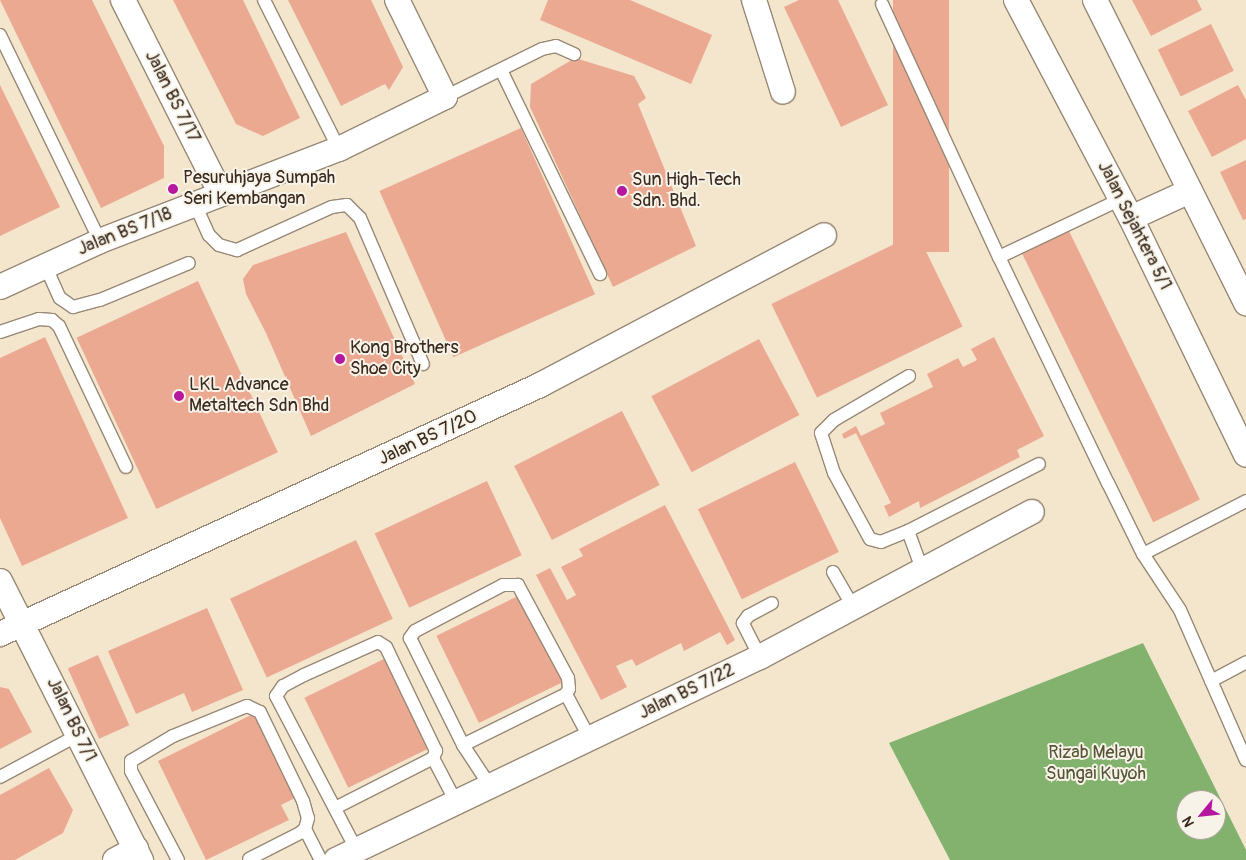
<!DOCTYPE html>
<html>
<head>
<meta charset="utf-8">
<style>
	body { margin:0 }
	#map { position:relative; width:1246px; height:860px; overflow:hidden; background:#f4e5cd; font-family:Pangolin,sans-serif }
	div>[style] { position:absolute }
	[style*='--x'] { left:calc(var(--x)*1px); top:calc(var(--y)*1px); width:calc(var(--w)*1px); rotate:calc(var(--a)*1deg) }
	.forest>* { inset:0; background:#82b26d }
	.building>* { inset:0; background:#eba992; transform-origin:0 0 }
	.roads { filter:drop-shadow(1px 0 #988876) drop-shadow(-1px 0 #988876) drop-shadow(0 1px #988876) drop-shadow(0 -1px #988876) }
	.lane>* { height:12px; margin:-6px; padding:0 6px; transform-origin:6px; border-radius:6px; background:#fff }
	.street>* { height:24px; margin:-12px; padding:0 12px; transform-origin:12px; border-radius:12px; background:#fff }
	.dots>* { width:14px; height:14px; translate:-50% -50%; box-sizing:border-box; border:2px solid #f7f3e8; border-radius:50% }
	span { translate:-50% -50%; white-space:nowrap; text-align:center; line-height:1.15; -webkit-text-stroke:4px #f7f3e8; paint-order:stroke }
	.street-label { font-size:18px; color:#3b2a1e }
	.poi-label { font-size:18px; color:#3b2a1e }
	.left { translate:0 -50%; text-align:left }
	.park-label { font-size:18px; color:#555436 }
	.north { position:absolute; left:1176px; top:790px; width:50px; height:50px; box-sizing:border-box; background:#f7f3e8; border:1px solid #aca397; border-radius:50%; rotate:242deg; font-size:14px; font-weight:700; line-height:20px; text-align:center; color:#3b2a1e }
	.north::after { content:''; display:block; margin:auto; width:18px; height:22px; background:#b5179e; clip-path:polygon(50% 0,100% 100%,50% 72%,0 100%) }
</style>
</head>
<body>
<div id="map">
	<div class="forest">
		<i style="clip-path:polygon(evenodd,1143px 643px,1246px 850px,1246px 860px,950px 860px,889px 743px,1143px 643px,1186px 800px,1216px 800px,1216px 830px,1186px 830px,1186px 800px)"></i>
	</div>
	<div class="building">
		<i style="clip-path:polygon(0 0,92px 0,164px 146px,164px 178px,101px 208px)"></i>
		<i style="clip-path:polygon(173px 0,243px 0,300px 118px,263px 136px,236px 124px)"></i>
		<i style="clip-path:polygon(288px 0,371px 0,403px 67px,389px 90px,385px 84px,341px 106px)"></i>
		<i style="clip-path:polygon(548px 0,630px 0,712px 35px,691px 84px,540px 20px)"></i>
		<i style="clip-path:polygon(799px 0,838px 0,888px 105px,841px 127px,784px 7px)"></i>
		<i style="left:893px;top:0;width:56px;height:252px"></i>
		<i style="clip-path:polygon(1132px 0,1197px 0,1202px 10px,1151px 36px)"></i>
		<i style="left:1211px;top:24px;width:52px;height:59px;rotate:64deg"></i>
		<i style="clip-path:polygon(575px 58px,634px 76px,646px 98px,638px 104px,696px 246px,613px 287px,530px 107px,531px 84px)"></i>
		<i style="clip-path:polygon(0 85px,60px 207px,0 236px)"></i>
		<i style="clip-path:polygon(1238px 85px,1246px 100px,1246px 139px,1212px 157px,1188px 111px)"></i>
		<i style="left:521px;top:128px;width:182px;height:155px;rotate:66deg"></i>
		<i style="clip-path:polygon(1246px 160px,1246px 219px,1243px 220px,1220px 172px)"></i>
		<i style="left:1068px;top:229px;width:301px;height:52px;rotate:64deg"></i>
		<i style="clip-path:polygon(346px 232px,415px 384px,311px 436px,266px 333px,246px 294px,243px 279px,253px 265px)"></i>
		<i style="left:917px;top:233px;width:104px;height:162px;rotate:64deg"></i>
		<i style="left:198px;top:281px;width:189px;height:134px;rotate:65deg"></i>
		<i style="clip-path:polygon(45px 337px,128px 518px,22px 566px,0 518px,0 358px)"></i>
		<i style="clip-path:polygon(994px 337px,1044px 436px,1017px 450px,1020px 457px,920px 508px,919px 501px,889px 517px,884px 506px,891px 503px,856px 433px,844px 439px,842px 434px,856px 426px,861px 436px,885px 424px,880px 413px,933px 387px,927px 374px,958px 358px,963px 367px,977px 360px,971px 349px)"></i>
		<i style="left:759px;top:339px;width:86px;height:122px;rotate:62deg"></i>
		<i style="left:622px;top:411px;width:83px;height:121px;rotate:63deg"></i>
		<i style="left:795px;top:462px;width:100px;height:108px;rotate:64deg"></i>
		<i style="left:487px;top:481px;width:82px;height:124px;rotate:65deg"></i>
		<i style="clip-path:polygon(665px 505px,735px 640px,727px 645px,720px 632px,684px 651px,681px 643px,636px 666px,632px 659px,616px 666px,627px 687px,601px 700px,536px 575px,550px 568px,567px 600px,576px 595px,561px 567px,583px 556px,579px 549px)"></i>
		<i style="left:356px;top:540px;width:87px;height:139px;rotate:65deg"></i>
		<i style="left:520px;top:595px;width:97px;height:93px;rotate:64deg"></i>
		<i style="clip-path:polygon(207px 608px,243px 690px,192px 712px,184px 693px,136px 714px,108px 651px)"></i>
		<i style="left:98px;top:655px;width:77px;height:33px;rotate:66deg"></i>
		<i style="left:388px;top:657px;width:100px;height:93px;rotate:64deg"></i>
		<i style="clip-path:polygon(0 687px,9px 689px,32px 732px,0 749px)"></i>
		<i style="clip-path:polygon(255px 713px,297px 797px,281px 805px,289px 820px,206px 860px,158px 761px)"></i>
		<i style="clip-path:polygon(49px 768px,73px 810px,63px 833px,15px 860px,0 860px,0 795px)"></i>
	</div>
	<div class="roads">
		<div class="lane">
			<i style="--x:264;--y:0;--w:167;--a:63.3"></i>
			<i style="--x:882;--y:4;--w:279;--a:65.2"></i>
			<i style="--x:999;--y:257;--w:251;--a:64.3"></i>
			<i style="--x:1108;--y:483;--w:79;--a:63.8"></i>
			<i style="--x:1143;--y:554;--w:67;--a:56.5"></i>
			<i style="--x:1180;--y:610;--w:164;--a:66.3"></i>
			<i style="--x:0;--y:35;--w:229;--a:64.1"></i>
			<i style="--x:501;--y:70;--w:227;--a:64.1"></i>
			<i style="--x:445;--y:97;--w:108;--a:-26.3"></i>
			<i style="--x:542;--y:49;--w:14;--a:-12"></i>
			<i style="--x:556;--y:46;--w:20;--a:24"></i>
			<i style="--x:195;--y:204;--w:34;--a:66"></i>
			<i style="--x:209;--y:235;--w:14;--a:45"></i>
			<i style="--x:219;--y:245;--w:19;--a:16"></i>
			<i style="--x:237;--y:250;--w:104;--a:-24.4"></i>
			<i style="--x:332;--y:207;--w:15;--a:-8"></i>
			<i style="--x:347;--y:205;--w:18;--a:45"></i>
			<i style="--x:360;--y:218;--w:159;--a:66.7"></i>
			<i style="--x:999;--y:257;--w:135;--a:-25.4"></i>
			<i style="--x:45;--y:265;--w:36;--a:66"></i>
			<i style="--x:60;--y:298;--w:16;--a:35"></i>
			<i style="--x:73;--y:307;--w:28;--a:-15"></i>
			<i style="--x:100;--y:300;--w:96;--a:-22.6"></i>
			<i style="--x:0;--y:332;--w:41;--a:-18.4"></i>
			<i style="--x:39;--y:319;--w:13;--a:4"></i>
			<i style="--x:52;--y:320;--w:9;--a:41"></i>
			<i style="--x:59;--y:326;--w:156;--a:64.6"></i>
			<i style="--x:908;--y:531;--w:29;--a:158"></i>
			<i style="--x:881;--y:542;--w:11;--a:-165"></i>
			<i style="--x:870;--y:539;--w:75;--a:-118.6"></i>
			<i style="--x:834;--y:473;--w:42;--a:-108"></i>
			<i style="--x:821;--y:433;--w:18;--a:-45"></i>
			<i style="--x:834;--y:420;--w:87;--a:-30.4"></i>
			<i style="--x:1143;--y:554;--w:116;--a:-27.2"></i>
			<i style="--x:922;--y:569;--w:40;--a:-110.2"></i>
			<i style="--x:908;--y:531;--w:147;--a:-27.1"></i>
			<i style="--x:833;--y:572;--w:39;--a:60"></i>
			<i style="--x:760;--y:657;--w:38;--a:-117"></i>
			<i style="--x:743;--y:623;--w:9;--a:-54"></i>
			<i style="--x:748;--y:616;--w:27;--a:-28"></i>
			<i style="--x:1211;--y:681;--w:40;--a:-28"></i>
			<i style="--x:566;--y:694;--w:51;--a:61.9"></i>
			<i style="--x:463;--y:745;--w:115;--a:-26.3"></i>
			<i style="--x:566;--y:694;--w:6;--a:-59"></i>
			<i style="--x:569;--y:689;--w:11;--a:-95"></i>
			<i style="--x:568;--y:678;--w:106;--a:-118.3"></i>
			<i style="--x:518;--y:585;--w:15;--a:180"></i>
			<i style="--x:503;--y:585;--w:99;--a:152.4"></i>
			<i style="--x:415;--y:631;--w:9;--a:126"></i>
			<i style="--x:410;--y:638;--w:119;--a:63.6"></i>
			<i style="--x:463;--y:745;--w:49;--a:56.6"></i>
			<i style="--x:433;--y:758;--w:50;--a:62.4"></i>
			<i style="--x:0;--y:777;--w:89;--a:-28.3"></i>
			<i style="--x:335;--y:808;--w:110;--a:-27"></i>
			<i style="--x:433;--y:758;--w:8;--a:-67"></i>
			<i style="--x:436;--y:751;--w:115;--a:-115.7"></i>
			<i style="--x:386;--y:647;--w:9;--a:-148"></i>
			<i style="--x:378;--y:642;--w:81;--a:156"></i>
			<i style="--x:304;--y:675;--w:24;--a:152"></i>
			<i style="--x:283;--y:686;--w:12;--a:125"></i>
			<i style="--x:276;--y:696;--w:175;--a:62.4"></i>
			<i style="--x:305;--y:829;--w:35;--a:63"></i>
			<i style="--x:178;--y:860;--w:101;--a:-117.8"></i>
			<i style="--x:131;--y:771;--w:10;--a:-90"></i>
			<i style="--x:131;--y:761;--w:49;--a:-30.8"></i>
			<i style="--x:173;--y:736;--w:80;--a:-22.1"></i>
			<i style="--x:247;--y:706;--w:14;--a:25"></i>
			<i style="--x:260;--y:712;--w:99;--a:64.2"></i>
			<i style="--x:303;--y:801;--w:18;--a:74"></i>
			<i style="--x:308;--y:818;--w:11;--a:105"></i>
			<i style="--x:305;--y:829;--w:6;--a:141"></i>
			<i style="--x:300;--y:833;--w:57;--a:153"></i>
		</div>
		<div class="street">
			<i style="--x:123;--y:0;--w:217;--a:63.2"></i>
			<i style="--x:754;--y:0;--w:96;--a:72.5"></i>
			<i style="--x:1016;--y:0;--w:246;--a:62.2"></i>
			<i style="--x:1131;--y:218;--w:263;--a:64.1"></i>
			<i style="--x:1095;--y:0;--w:339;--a:63.5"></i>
			<i style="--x:1131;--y:218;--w:65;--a:-24.6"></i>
			<i style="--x:0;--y:287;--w:110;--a:-24.7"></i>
			<i style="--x:100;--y:241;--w:256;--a:-21.1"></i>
			<i style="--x:339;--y:149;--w:118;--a:-26.1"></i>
			<i style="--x:445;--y:97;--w:108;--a:-116.3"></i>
			<i style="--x:0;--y:581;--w:313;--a:63.2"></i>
			<i style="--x:0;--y:634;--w:595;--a:-24.75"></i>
			<i style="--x:540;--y:385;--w:321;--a:-27.8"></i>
			<i style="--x:115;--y:860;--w:24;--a:-28"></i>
			<i style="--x:336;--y:860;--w:470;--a:-25.6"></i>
			<i style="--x:760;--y:657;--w:308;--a:-28.1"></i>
		</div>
	</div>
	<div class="dots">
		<i style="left:173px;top:189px;background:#b5179e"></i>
		<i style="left:622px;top:191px;background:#b5179e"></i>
		<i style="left:340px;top:359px;background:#b5179e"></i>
		<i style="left:179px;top:396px;background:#b5179e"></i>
	</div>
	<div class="street-label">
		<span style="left:172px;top:97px;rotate:63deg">Jalan BS 7/17</span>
		<span style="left:1134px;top:226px;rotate:63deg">Jalan Sejahtera 5/1</span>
		<span style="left:125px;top:232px;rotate:-22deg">Jalan BS 7/18</span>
		<span style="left:428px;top:438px;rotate:-25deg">Jalan BS 7/20</span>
		<span style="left:687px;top:692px;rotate:-26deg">Jalan BS 7/22</span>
		<span style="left:71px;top:720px;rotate:64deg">Jalan BS 7/1</span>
	</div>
	<div class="poi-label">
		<span class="left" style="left:183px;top:189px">Pesuruhjaya Sumpah<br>Seri Kembangan</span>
		<span class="left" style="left:632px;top:191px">Sun High-Tech<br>Sdn. Bhd.</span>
		<span class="left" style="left:350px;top:359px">Kong Brothers<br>Shoe City</span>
		<span class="left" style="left:189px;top:396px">LKL Advance<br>Metaltech Sdn Bhd</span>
	</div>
	<div class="park-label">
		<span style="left:1096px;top:764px">Rizab Melayu<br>Sungai Kuyoh</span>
	</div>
	<div class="north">N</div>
</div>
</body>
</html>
